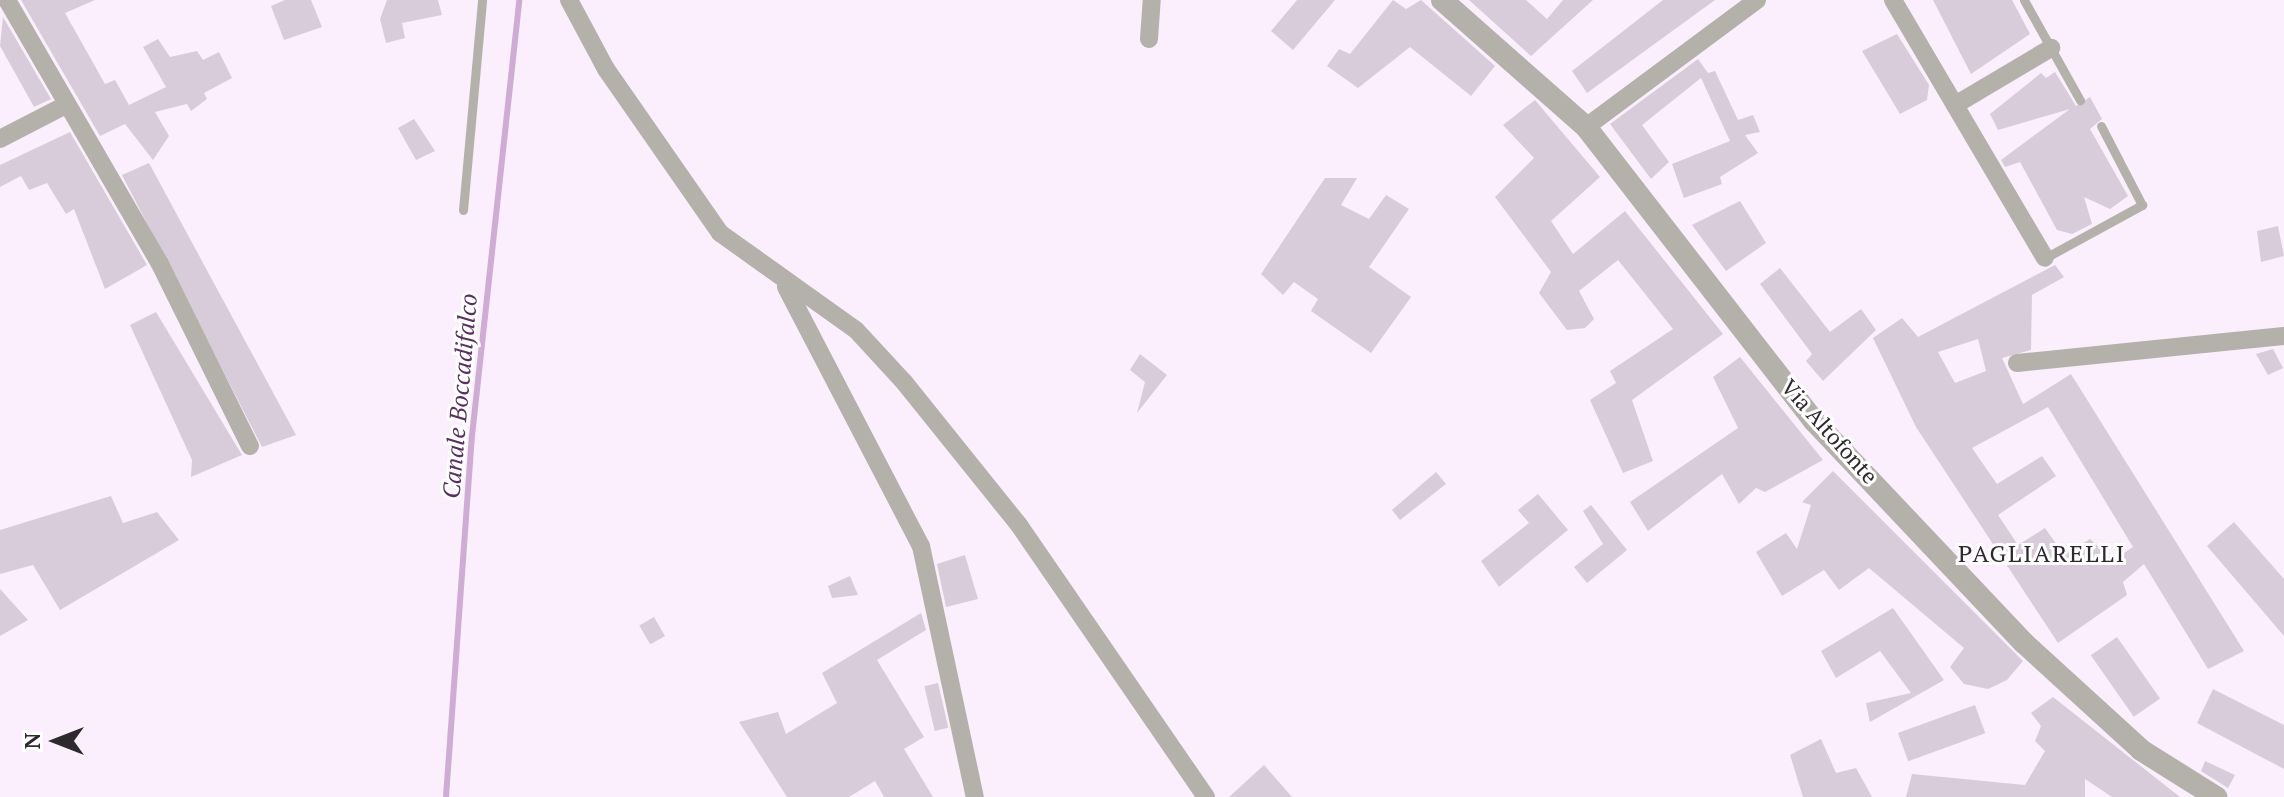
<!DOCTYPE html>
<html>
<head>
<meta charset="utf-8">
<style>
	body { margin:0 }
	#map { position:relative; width:2284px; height:797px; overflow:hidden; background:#fbeffd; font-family:"PT Serif",serif }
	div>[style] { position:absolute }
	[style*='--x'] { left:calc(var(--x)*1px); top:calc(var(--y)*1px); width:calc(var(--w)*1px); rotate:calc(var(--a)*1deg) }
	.stream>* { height:6px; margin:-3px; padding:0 3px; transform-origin:3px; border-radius:3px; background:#ceacd4 }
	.building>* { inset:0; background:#d8ccda; transform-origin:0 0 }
	.service>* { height:9px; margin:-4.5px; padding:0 4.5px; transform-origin:4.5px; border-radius:4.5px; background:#b4b1aa }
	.minor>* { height:18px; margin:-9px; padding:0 9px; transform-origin:9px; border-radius:9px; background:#b4b1aa }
	.tertiary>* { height:22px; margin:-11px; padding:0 11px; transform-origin:11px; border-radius:11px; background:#b4b1aa }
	span { translate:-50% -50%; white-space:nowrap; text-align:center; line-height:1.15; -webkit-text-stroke:6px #fff; paint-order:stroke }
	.street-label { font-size:22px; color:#2e292e }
	.water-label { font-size:24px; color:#592f61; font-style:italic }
	.neighbourhood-label { font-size:24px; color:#302732; letter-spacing:2px }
	.north { position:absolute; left:16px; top:701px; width:80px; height:80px; -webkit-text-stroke:6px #fff; paint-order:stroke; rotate:270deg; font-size:22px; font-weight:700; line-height:32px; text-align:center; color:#2e292e }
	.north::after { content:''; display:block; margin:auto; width:28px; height:36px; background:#2e292e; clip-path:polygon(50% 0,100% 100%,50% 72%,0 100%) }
</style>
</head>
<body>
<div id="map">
	<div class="stream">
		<i style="--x:446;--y:797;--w:362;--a:-85.9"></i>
		<i style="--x:472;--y:436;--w:439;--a:-83.8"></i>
	</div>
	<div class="building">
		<i style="clip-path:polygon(21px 0,95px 0,65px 13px,105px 84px,115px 80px,129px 105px,166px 87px,143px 47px,158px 39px,170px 57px,197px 51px,203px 60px,219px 52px,232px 78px,204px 93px,207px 99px,191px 111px,187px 104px,155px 112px,169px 136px,153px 160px,125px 124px,100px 136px)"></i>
		<i style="clip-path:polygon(285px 0,311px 0,322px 27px,284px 40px,271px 6px)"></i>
		<i style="clip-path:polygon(387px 0,438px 0,442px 15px,402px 23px,405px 38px,386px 43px,380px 19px)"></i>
		<i style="clip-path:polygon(1297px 0,1335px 0,1293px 50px,1271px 31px)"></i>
		<i style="clip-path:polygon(1393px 0,1406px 9px,1421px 0,1495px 66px,1471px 96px,1410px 47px,1358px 88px,1327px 66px,1339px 49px,1350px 54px)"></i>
		<i style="clip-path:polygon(1469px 0,1526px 0,1547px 19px,1563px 0,1593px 0,1531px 56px)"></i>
		<i style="clip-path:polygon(1663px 0,1715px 0,1587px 93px,1572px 71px)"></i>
		<i style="clip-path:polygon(1933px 0,2012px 0,2030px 34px,1971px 74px)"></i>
		<i style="clip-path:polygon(3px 17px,51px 99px,34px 107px,0 46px)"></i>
		<i style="clip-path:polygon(1897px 34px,1929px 85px,1927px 100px,1900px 114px,1862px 51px)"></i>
		<i style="clip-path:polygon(1698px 59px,1708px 73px,1715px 71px,1738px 120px,1753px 115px,1760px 132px,1745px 135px,1758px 153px,1720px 177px,1722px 184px,1684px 198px,1672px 164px,1730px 141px,1701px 78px,1642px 125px,1669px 162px,1651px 179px,1610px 124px)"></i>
		<i style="clip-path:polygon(2055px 72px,2076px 106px,2090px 97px,2102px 119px,2090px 129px,2128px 196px,2110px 209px,2084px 197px,2092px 224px,2072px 234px,2057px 230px,2020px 162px,2005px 167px,2001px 160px,2070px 109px,1998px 130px,1990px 114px,2041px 73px,2046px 78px)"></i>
		<i style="clip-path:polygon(1535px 100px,1600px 177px,1551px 221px,1573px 254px,1625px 211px,1723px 334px,1632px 400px,1653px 461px,1623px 473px,1590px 400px,1616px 383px,1610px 371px,1673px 329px,1618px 260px,1579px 291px,1594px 319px,1585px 328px,1567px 330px,1539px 293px,1551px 272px,1495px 197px,1534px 158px,1503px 125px)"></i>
		<i style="clip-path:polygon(414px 119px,435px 151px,416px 160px,398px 128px)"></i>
		<i style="clip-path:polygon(70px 132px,147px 265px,105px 289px,74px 209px,66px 214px,47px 183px,29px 190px,21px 176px,0 187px,0 165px)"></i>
		<i style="clip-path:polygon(149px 163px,296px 435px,262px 447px,122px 175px)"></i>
		<i style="clip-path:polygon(1325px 178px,1357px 178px,1341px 205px,1369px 219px,1386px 195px,1409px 209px,1369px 267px,1411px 297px,1371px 353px,1311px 311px,1318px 299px,1294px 282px,1283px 295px,1261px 274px)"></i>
		<i style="clip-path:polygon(1740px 201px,1766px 243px,1726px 271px,1692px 225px)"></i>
		<i style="clip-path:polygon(2278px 226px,2284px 256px,2261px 262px,2257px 231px)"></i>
		<i style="clip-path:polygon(evenodd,2055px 265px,2064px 277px,2032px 295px,2031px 350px,2002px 358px,2023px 404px,2071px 374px,2244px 651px,2208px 669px,2144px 564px,2123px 582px,2127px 595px,2058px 643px,1916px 427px,1873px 338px,1902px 318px,1918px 337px,2055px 265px,1978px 339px,1986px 371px,1955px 383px,1938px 352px,1978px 339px,2055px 265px,2048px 407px,2133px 547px,2113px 560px,2090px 539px,2064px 555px,2045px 528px,2018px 545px,1998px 515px,2056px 476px,2042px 456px,1997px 484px,1972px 448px,2048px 407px)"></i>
		<i style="clip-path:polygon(1780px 268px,1830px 332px,1861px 309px,1876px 330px,1823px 381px,1806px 361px,1812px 354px,1760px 284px)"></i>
		<i style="clip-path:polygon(156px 312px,242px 455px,191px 477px,192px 460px,130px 325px)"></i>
		<i style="clip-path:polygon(2273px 349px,2283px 368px,2268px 375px,2256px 354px)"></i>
		<i style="clip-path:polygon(1140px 354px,1167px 375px,1137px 413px,1145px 382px,1130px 370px)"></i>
		<i style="clip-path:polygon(1740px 357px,1823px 460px,1765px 492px,1756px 488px,1739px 504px,1722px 474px,1648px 531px,1630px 502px,1738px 428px,1713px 377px)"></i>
		<i style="clip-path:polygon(1833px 471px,2023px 661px,2007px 680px,1988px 689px,1964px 684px,1950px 667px,1964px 648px,1869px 568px,1839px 590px,1824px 570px,1782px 596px,1756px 552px,1786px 533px,1797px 549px,1811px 505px,1802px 502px)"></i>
		<i style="clip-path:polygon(1436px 472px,1446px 484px,1400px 520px,1392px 510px)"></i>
		<i style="clip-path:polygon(1538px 494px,1568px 530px,1499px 587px,1481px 561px,1529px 523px,1518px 510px)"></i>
		<i style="clip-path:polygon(111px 496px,123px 523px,157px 512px,179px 540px,60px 610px,33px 565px,0 574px,0 530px)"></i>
		<i style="clip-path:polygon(1591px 505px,1627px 550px,1587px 583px,1574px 567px,1603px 544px,1583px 511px)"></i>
		<i style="clip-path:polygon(2234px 522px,2284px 579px,2284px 636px,2207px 546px)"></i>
		<i style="clip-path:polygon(965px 555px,978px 599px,946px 607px,937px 564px)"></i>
		<i style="clip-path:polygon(850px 576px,858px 595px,832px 598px,828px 586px)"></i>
		<i style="clip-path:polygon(0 589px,28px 620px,0 636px)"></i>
		<i style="clip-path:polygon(1893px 608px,1944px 680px,1870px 722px,1866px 703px,1911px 693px,1880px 651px,1836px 678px,1821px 651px)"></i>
		<i style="clip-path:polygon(921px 613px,926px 630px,877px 660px,924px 737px,904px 749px,933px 797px,884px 797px,875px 781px,849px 797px,787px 797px,739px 722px,778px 712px,786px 734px,837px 703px,822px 673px)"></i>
		<i style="left:654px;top:617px;width:22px;height:17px;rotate:60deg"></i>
		<i style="left:2117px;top:637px;width:75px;height:32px;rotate:55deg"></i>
		<i style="left:938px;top:683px;width:46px;height:14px;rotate:77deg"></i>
		<i style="clip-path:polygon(2213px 689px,2284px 725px,2284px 769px,2197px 723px)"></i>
		<i style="clip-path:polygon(2053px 697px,2180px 797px,2112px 797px,2085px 779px,2085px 797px,1906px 797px,1912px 774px,2025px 785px,2045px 751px,2035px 741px,2041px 726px,2031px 713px)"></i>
		<i style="left:1975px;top:705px;width:30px;height:82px;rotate:70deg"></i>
		<i style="clip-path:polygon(1821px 739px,1836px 773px,1856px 768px,1872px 797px,1803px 797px,1790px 755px)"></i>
		<i style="clip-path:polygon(2205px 761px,2235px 775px,2228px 788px,2201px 771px)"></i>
		<i style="clip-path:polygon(1264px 765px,1292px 797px,1229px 797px)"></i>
	</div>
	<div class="service">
		<i style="--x:2024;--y:0;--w:115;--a:60.8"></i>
		<i style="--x:463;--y:210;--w:211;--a:-84.8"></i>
		<i style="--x:2045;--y:258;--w:111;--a:-28.7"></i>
		<i style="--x:2142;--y:205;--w:89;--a:-117.4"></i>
	</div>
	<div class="minor">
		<i style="--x:7;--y:0;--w:305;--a:59.9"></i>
		<i style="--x:160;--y:264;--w:203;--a:63.7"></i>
		<i style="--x:569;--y:0;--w:78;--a:61.8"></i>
		<i style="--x:606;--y:69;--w:200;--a:55.2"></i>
		<i style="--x:720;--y:233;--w:167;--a:35.5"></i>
		<i style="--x:856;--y:330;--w:71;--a:47.3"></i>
		<i style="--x:904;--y:382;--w:184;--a:51.2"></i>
		<i style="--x:1019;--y:525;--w:330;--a:55.5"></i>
		<i style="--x:1893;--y:0;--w:299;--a:59.5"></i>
		<i style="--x:1149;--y:39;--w:39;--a:-86"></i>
		<i style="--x:1955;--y:105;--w:112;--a:-30.7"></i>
		<i style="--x:1586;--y:127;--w:213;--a:-36.6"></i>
		<i style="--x:0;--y:139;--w:74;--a:-27.3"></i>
		<i style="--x:786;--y:287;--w:292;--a:62.5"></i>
		<i style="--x:921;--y:546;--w:257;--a:77.9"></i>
		<i style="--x:2017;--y:363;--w:268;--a:-5.8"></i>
	</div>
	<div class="tertiary">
		<i style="--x:1442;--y:0;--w:192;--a:41.4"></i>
		<i style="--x:1586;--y:127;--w:372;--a:52.2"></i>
		<i style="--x:1814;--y:421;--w:306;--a:46.6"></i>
		<i style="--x:2024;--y:643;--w:159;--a:42.4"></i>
		<i style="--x:2141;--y:750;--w:89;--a:32.1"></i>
	</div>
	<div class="street-label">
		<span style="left:1830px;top:431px;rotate:48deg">Via Altofonte</span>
	</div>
	<div class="water-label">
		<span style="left:460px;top:396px;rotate:-85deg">Canale Boccadifalco</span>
	</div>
	<div class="neighbourhood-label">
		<span style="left:2042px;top:554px">PAGLIARELLI</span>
	</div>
	<div class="north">N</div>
</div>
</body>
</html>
